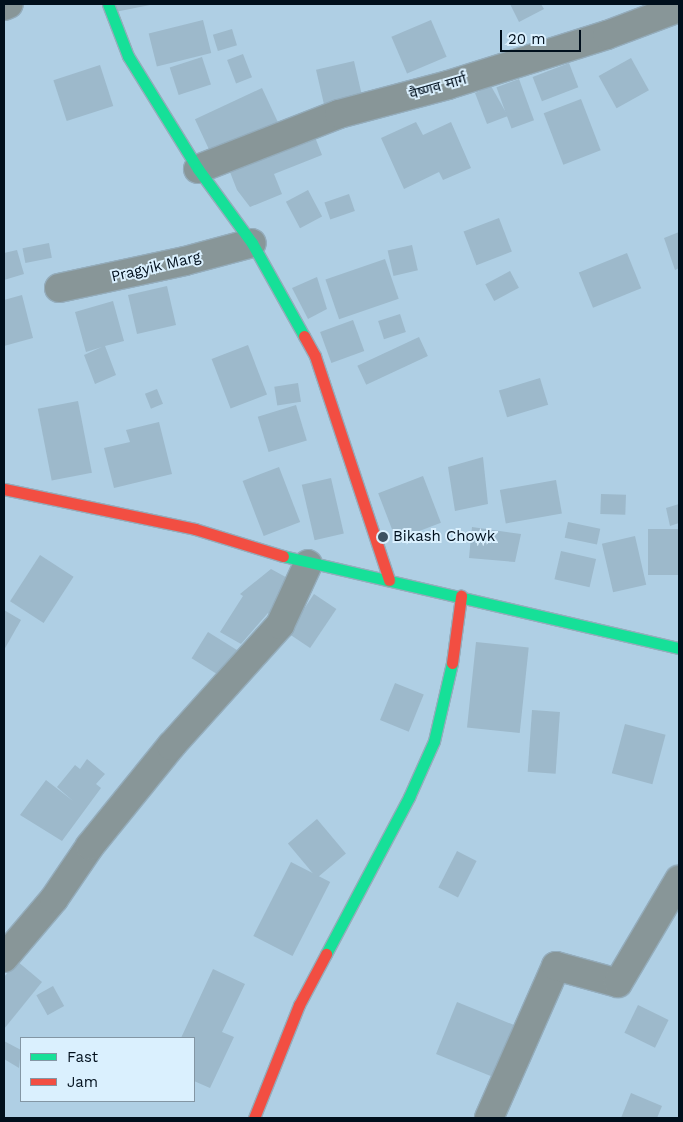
<!DOCTYPE html>
<html>
<head>
<meta charset="utf-8">
<style>
	body { margin:0 }
	#map { position:relative; width:683px; height:1122px; overflow:hidden; background:#afcfe4; font-family:"Work Sans","Noto Sans Devanagari",sans-serif }
	div>[style] { position:absolute }
	[style*='--x'] { left:calc(var(--x)*1px); top:calc(var(--y)*1px); width:calc(var(--w)*1px); rotate:calc(var(--a)*1deg) }
	.building>* { inset:0; background:#9db9cb; transform-origin:0 0 }
	.roads { filter:drop-shadow(1px 0 #94acbb) drop-shadow(-1px 0 #94acbb) drop-shadow(0 1px #94acbb) drop-shadow(0 -1px #94acbb) }
	.street>* { height:28px; margin:-14px; padding:0 14px; transform-origin:14px; border-radius:14px; background:#889698 }
	.fast>* { height:11px; margin:-5.5px; padding:0 5.5px; transform-origin:5.5px; border-radius:5.5px; background:#16e098 }
	.jam>* { height:11px; margin:-5.5px; padding:0 5.5px; transform-origin:5.5px; border-radius:5.5px; background:#f24e42 }
	.dots>* { width:14px; height:14px; translate:-50% -50%; box-sizing:border-box; border:2px solid #daf0fe; border-radius:50% }
	span { translate:-50% -50%; white-space:nowrap; text-align:center; line-height:1.15; -webkit-text-stroke:4px #daf0fe; paint-order:stroke }
	.street-label { font-size:15px; color:#000f1c }
	.poi-label { font-size:15px; color:#000f1c }
	.left { translate:0 -50%; text-align:left }
	.frame { position:absolute; inset:0; border:5px solid #000f1c; pointer-events:none }
	.legend { position:absolute; left:20px; top:1037px; width:175px; height:65px; box-sizing:border-box; background:#daf0fe; border:1px solid #8396a4; margin:0; padding:6px 9px; list-style:none; font-size:15px; color:#000f1c }
	.legend li { display:flex; align-items:center; gap:10px; height:25px }
	.legend b { width:25px; border:1px solid #8396a4 }
	.scale { position:absolute; left:500px; top:30px; width:81px; height:22px; box-sizing:border-box; border:2px solid #000f1c; border-top:0; padding-left:6px; font-size:15px; line-height:18px; white-space:nowrap; color:#000f1c; -webkit-text-stroke:4px #daf0fe; paint-order:stroke }
</style>
</head>
<body>
<div id="map">
	<div class="building">
		<i style="clip-path:polygon(113px 4px,150px 4px,150px 5px,115px 12px)"></i>
		<i style="clip-path:polygon(510px 4px,541px 4px,544px 9px,519px 22px)"></i>
		<i style="left:203px;top:20px;width:34px;height:56px;rotate:76deg"></i>
		<i style="left:431px;top:20px;width:40px;height:43px;rotate:67deg"></i>
		<i style="left:232px;top:29px;width:17px;height:20px;rotate:73deg"></i>
		<i style="left:243px;top:54px;width:25px;height:17px;rotate:69deg"></i>
		<i style="left:202px;top:57px;width:29px;height:34px;rotate:72deg"></i>
		<i style="left:631px;top:58px;width:37px;height:37px;rotate:61deg"></i>
		<i style="left:354px;top:61px;width:39px;height:39px;rotate:77deg"></i>
		<i style="left:569px;top:63px;width:26px;height:39px;rotate:69deg"></i>
		<i style="left:100px;top:65px;width:43px;height:49px;rotate:72deg"></i>
		<i style="left:519px;top:79px;width:44px;height:24px;rotate:70deg"></i>
		<i style="clip-path:polygon(491px 86px,508px 116px,487px 124px,475px 93px)"></i>
		<i style="left:262px;top:88px;width:38px;height:74px;rotate:65deg"></i>
		<i style="left:581px;top:99px;width:55px;height:40px;rotate:69deg"></i>
		<i style="clip-path:polygon(416px 122px,423px 135px,451px 122px,471px 168px,443px 180px,439px 172px,404px 189px,381px 138px)"></i>
		<i style="clip-path:polygon(313px 132px,322px 155px,274px 174px,282px 194px,250px 207px,237px 190px,228px 167px)"></i>
		<i style="left:308px;top:190px;width:30px;height:25px;rotate:62deg"></i>
		<i style="left:349px;top:194px;width:18px;height:26px;rotate:71deg"></i>
		<i style="left:499px;top:218px;width:36px;height:38px;rotate:69deg"></i>
		<i style="clip-path:polygon(679px 232px,679px 268px,675px 270px,664px 238px)"></i>
		<i style="left:49px;top:243px;width:15px;height:27px;rotate:79deg"></i>
		<i style="left:412px;top:245px;width:26px;height:25px;rotate:77deg"></i>
		<i style="clip-path:polygon(17px 250px,24px 274px,4px 280px,4px 253px)"></i>
		<i style="left:627px;top:253px;width:38px;height:52px;rotate:68deg"></i>
		<i style="left:385px;top:259px;width:42px;height:63px;rotate:71deg"></i>
		<i style="left:510px;top:271px;width:19px;height:28px;rotate:62deg"></i>
		<i style="clip-path:polygon(317px 277px,327px 309px,308px 319px,292px 288px)"></i>
		<i style="left:167px;top:286px;width:40px;height:40px;rotate:77deg"></i>
		<i style="clip-path:polygon(22px 295px,33px 338px,4px 346px,4px 300px)"></i>
		<i style="clip-path:polygon(113px 301px,124px 341px,105px 346px,116px 375px,95px 384px,84px 355px,102px 347px,86px 352px,75px 312px)"></i>
		<i style="left:400px;top:314px;width:19px;height:23px;rotate:72deg"></i>
		<i style="left:353px;top:320px;width:33px;height:35px;rotate:70deg"></i>
		<i style="left:419px;top:337px;width:21px;height:68px;rotate:65deg"></i>
		<i style="left:248px;top:345px;width:53px;height:39px;rotate:69deg"></i>
		<i style="left:540px;top:378px;width:28px;height:43px;rotate:73deg"></i>
		<i style="left:298px;top:383px;width:19px;height:24px;rotate:81deg"></i>
		<i style="left:157px;top:389px;width:16px;height:13px;rotate:68deg"></i>
		<i style="left:78px;top:401px;width:73px;height:41px;rotate:79deg"></i>
		<i style="left:296px;top:405px;width:37px;height:40px;rotate:73deg"></i>
		<i style="clip-path:polygon(159px 422px,172px 474px,114px 488px,104px 448px,130px 442px,126px 430px)"></i>
		<i style="clip-path:polygon(483px 457px,488px 504px,455px 511px,448px 467px)"></i>
		<i style="left:279px;top:467px;width:59px;height:39px;rotate:69deg"></i>
		<i style="left:423px;top:476px;width:50px;height:48px;rotate:69deg"></i>
		<i style="left:331px;top:478px;width:57px;height:30px;rotate:77deg"></i>
		<i style="left:556px;top:480px;width:34px;height:57px;rotate:80deg"></i>
		<i style="left:601px;top:494px;width:25px;height:20px;rotate:2deg"></i>
		<i style="clip-path:polygon(679px 504px,679px 523px,670px 526px,666px 508px)"></i>
		<i style="left:568px;top:522px;width:33px;height:16px;rotate:12deg"></i>
		<i style="clip-path:polygon(472px 527px,521px 534px,515px 562px,469px 558px)"></i>
		<i style="left:679px;top:529px;width:46px;height:31px;rotate:90deg"></i>
		<i style="left:635px;top:536px;width:50px;height:34px;rotate:77deg"></i>
		<i style="left:561px;top:551px;width:36px;height:29px;rotate:13deg"></i>
		<i style="left:40px;top:555px;width:40px;height:55px;rotate:33deg"></i>
		<i style="clip-path:polygon(271px 569px,293px 581px,278px 620px,268px 613px,241px 644px,220px 632px,243px 596px,240px 594px)"></i>
		<i style="left:314px;top:594px;width:27px;height:47px;rotate:34deg"></i>
		<i style="clip-path:polygon(4px 610px,21px 620px,4px 650px)"></i>
		<i style="left:208px;top:632px;width:36px;height:31px;rotate:32deg"></i>
		<i style="left:476px;top:642px;width:53px;height:86px;rotate:6deg"></i>
		<i style="left:395px;top:683px;width:31px;height:40px;rotate:22deg"></i>
		<i style="left:532px;top:710px;width:28px;height:62px;rotate:4deg"></i>
		<i style="left:625px;top:724px;width:42px;height:51px;rotate:15deg"></i>
		<i style="clip-path:polygon(87px 759px,105px 774px,96px 784px,101px 788px,62px 841px,20px 815px,46px 780px,73px 801px,57px 787px,75px 765px,80px 769px)"></i>
		<i style="left:317px;top:819px;width:45px;height:38px;rotate:50deg"></i>
		<i style="left:457px;top:851px;width:22px;height:41px;rotate:27deg"></i>
		<i style="left:291px;top:862px;width:44px;height:83px;rotate:27deg"></i>
		<i style="clip-path:polygon(17px 961px,42px 982px,4px 1029px,4px 977px)"></i>
		<i style="clip-path:polygon(213px 969px,245px 984px,222px 1032px,234px 1037px,210px 1088px,194px 1081px,194px 1038px,181px 1038px)"></i>
		<i style="left:53px;top:986px;width:23px;height:19px;rotate:61deg"></i>
		<i style="left:457px;top:1002px;width:61px;height:56px;rotate:22deg"></i>
		<i style="left:638px;top:1005px;width:34px;height:31px;rotate:26deg"></i>
		<i style="clip-path:polygon(4px 1041px,21px 1050px,19px 1068px,4px 1059px)"></i>
		<i style="clip-path:polygon(631px 1093px,662px 1106px,657px 1118px,621px 1118px)"></i>
	</div>
	<div class="roads">
		<div class="street">
			<i style="--x:4;--y:6;--w:5;--a:-22"></i>
			<i style="--x:198;--y:169;--w:151;--a:-21.3"></i>
			<i style="--x:339;--y:114;--w:113;--a:-14.9"></i>
			<i style="--x:448;--y:85;--w:167;--a:-17.5"></i>
			<i style="--x:607;--y:35;--w:77;--a:-20.6"></i>
			<i style="--x:59;--y:288;--w:129;--a:-12.1"></i>
			<i style="--x:185;--y:261;--w:69;--a:-15"></i>
			<i style="--x:4;--y:958;--w:77;--a:-49.7"></i>
			<i style="--x:54;--y:899;--w:64;--a:-55.8"></i>
			<i style="--x:90;--y:846;--w:129;--a:-51"></i>
			<i style="--x:171;--y:746;--w:163;--a:-48"></i>
			<i style="--x:280;--y:625;--w:67;--a:-65.3"></i>
			<i style="--x:489;--y:1118;--w:166;--a:-66.2"></i>
			<i style="--x:556;--y:966;--w:64;--a:15.3"></i>
			<i style="--x:618;--y:983;--w:120;--a:-59.4"></i>
		</div>
		<div class="fast">
			<i style="--x:108;--y:4;--w:56;--a:69"></i>
			<i style="--x:128;--y:56;--w:133;--a:58.2"></i>
			<i style="--x:198;--y:169;--w:92;--a:53.9"></i>
			<i style="--x:252;--y:243;--w:107;--a:60.8"></i>
			<i style="--x:283;--y:556;--w:407;--a:13.1"></i>
			<i style="--x:326;--y:954;--w:178;--a:-62.1"></i>
			<i style="--x:409;--y:797;--w:61;--a:-65.9"></i>
			<i style="--x:434;--y:741;--w:80;--a:-77"></i>
		</div>
		<div class="jam">
			<i style="--x:304;--y:336;--w:23;--a:61"></i>
			<i style="--x:315;--y:356;--w:236;--a:71.7"></i>
			<i style="--x:4;--y:489;--w:195;--a:11.8"></i>
			<i style="--x:195;--y:529;--w:92;--a:17.1"></i>
			<i style="--x:452;--y:663;--w:68;--a:-82.3"></i>
			<i style="--x:254;--y:1118;--w:122;--a:-68.3"></i>
			<i style="--x:299;--y:1005;--w:58;--a:-62.1"></i>
		</div>
	</div>
	<div class="dots">
		<i style="left:383px;top:537px;background:#3d5262"></i>
	</div>
	<div class="street-label">
		<span style="left:438px;top:87px;rotate:-16deg">वैष्णव मार्ग</span>
		<span style="left:156px;top:267px;rotate:-13deg">Pragyik Marg</span>
	</div>
	<div class="poi-label">
		<span class="left" style="left:393px;top:537px">Bikash Chowk</span>
	</div>
	<div class="frame"></div>
	<ul class="legend">
	<li><b style="height:6px;background:#16e098"></b>Fast</li>
	<li><b style="height:6px;background:#f24e42"></b>Jam</li>
	</ul>
	<div class="scale">20 m</div>
</div>
</body>
</html>
